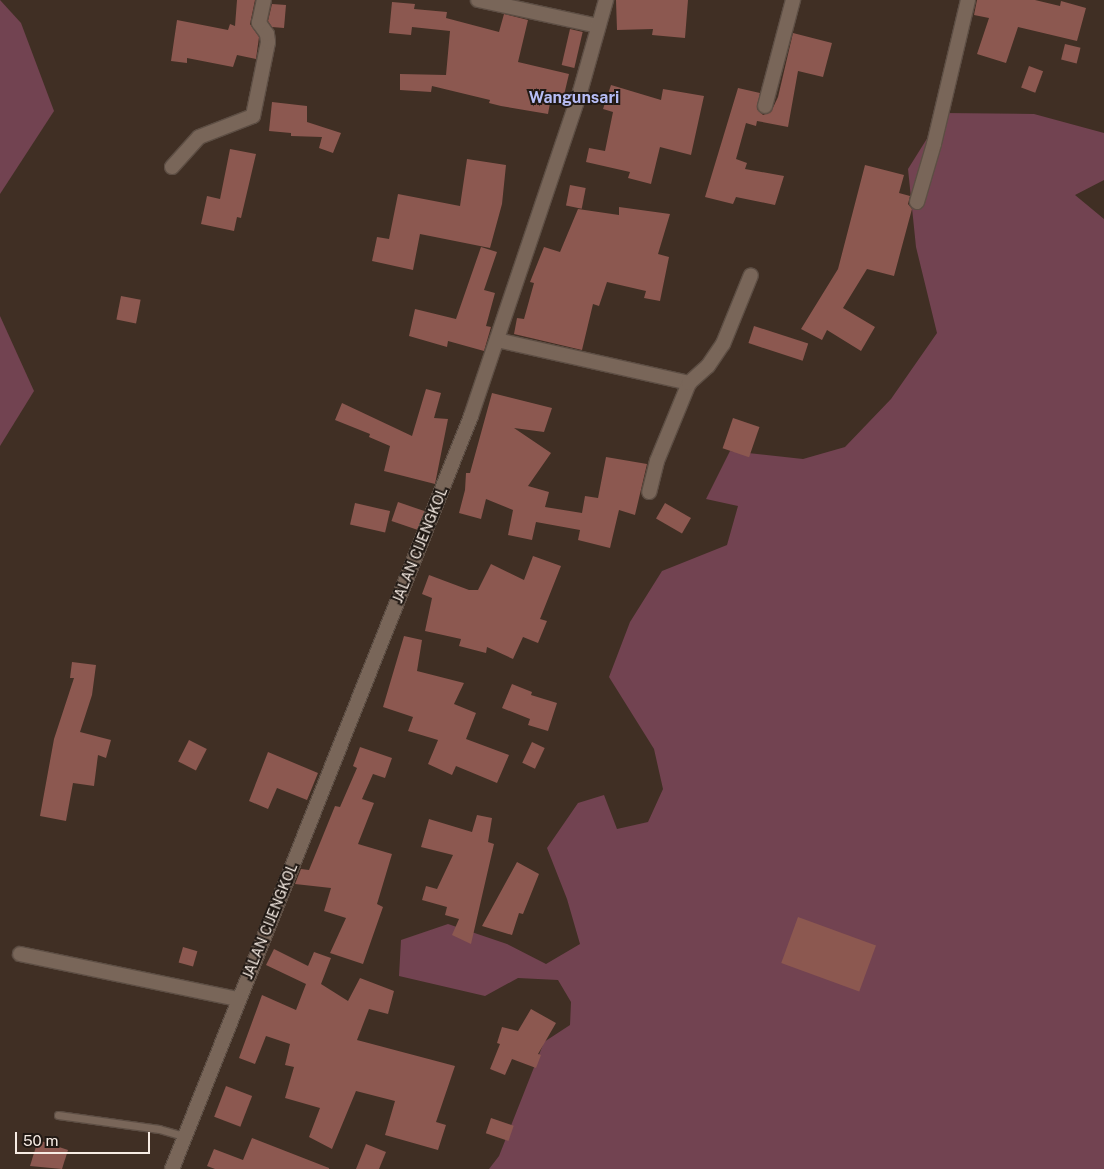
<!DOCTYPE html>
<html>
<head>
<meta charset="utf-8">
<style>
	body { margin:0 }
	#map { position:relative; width:1104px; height:1169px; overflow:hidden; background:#402f24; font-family:"Public Sans",sans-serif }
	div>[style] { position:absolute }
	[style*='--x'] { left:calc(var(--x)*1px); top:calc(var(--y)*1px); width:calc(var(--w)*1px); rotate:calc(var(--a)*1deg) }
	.green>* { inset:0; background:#724351 }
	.building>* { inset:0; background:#8c5850; transform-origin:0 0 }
	.roads { filter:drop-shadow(1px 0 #5d4e44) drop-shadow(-1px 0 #5d4e44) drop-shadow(0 1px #5d4e44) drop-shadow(0 -1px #5d4e44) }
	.service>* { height:7px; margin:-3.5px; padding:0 3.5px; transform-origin:3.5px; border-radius:3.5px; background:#796659 }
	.minor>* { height:14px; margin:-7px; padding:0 7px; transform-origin:7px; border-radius:7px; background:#796659 }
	span { translate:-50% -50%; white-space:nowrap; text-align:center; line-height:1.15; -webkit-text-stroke:4px #211914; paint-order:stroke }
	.street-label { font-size:14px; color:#f7ece4 }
	.quarter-label { font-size:16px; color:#b7bdf5; font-weight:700 }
	.scale { position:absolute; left:15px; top:1132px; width:135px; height:22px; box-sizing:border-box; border:2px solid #f7ece4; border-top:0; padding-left:6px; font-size:15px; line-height:18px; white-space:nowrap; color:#f7ece4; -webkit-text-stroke:4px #211914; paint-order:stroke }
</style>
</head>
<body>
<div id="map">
	<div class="green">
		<i style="clip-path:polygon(0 0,21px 23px,54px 111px,0 194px)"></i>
		<i style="clip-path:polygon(943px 113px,1034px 114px,1104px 133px,1104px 180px,1075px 195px,1104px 219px,1104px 1169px,489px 1169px,499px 1156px,544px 1042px,570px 1025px,571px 1002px,558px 980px,518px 978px,485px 996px,399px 976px,401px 940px,448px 924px,507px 944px,546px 964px,580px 944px,567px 899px,547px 848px,578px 803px,604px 795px,617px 829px,648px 822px,663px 789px,654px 749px,609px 677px,630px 622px,662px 571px,727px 545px,738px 506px,706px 499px,730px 451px,803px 459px,845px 447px,891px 399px,937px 333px,916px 247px,908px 169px)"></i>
		<i style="clip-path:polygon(0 316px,34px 391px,0 446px)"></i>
	</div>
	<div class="building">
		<i style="clip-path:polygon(237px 0,255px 0,250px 24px,259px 37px,256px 59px,237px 55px,233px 67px,187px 58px,187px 63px,171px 61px,177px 20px,228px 30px,230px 24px,235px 26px)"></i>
		<i style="clip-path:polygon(616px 0,688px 0,685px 38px,652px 35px,653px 29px,617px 30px)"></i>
		<i style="clip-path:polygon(977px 0,1035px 0,1060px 6px,1061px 1px,1086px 8px,1077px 41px,1018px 27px,1006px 63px,977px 54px,989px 18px,974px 15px)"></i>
		<i style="clip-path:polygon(392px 2px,415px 4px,414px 9px,447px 12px,446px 18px,499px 32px,504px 14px,528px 20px,518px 62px,569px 74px,564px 95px,552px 92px,548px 114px,501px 106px,489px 103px,490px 100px,432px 86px,431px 92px,400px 90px,400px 74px,446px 75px,450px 31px,412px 27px,411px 35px,389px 33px)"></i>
		<i style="clip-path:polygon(272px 4px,286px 5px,284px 28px,272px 27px,268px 21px)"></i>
		<i style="left:570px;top:29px;width:13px;height:37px;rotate:13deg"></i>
		<i style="clip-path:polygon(793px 33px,832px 43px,823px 77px,798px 71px,788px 127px,757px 121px,756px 126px,746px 123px,736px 159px,747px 163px,745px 169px,784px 176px,775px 205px,736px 197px,733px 204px,705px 197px,738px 88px,760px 93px,757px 109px,763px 115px,771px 112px,778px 97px)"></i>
		<i style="left:1065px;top:44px;width:16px;height:16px;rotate:14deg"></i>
		<i style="left:1029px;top:66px;width:15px;height:23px;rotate:20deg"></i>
		<i style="clip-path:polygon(611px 85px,661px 100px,663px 89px,704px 96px,691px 155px,660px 147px,651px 184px,628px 178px,630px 172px,586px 162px,589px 148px,605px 151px,613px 112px,603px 109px)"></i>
		<i style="clip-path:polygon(272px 102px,307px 106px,307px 122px,341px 133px,333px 153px,319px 148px,322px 137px,291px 136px,291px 133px,269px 131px)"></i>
		<i style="clip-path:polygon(230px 149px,256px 154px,241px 218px,237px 217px,234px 231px,201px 224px,207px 196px,220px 199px)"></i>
		<i style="clip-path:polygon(467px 159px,506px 165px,502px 204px,490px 248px,420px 234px,413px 270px,372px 261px,377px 237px,389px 239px,398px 194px,460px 206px)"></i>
		<i style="clip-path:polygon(865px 165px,904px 175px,899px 193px,910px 196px,908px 204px,912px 209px,894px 276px,867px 269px,843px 308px,875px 327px,861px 351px,827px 330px,822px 340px,801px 329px,838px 269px)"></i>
		<i style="left:570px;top:185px;width:16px;height:21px;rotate:11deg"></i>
		<i style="clip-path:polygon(619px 207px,670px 214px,658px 254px,669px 257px,660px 301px,644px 298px,646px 291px,607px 282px,599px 306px,593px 304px,582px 350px,514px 334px,517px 318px,524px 319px,534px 283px,530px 282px,544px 247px,560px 252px,578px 209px,619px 215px)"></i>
		<i style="clip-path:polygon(481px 247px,497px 252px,484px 290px,495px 293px,486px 326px,491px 327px,484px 351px,448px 341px,447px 347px,409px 336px,415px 309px,456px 319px)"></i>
		<i style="left:121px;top:296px;width:20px;height:24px;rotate:11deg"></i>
		<i style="left:754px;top:326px;width:57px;height:18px;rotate:18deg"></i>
		<i style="clip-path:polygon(426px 389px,441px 393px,434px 418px,448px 419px,435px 484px,384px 471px,390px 446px,369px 437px,370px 434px,335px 420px,342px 403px,412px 436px)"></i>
		<i style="clip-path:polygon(492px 393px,552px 408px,544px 432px,514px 428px,551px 453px,528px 486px,549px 492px,545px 507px,582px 513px,585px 496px,598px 498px,606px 457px,647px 464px,635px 515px,619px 510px,610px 548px,578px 540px,580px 530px,536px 522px,532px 540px,508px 535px,513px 510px,486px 499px,481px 519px,459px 513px,465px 490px,466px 473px,470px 473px)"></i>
		<i style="left:733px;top:418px;width:28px;height:32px;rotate:19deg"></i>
		<i style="left:398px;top:502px;width:28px;height:20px;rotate:19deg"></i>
		<i style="left:355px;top:503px;width:36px;height:22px;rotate:13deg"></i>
		<i style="left:665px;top:503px;width:30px;height:18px;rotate:30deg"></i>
		<i style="clip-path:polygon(533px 556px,561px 566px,540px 619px,547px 621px,538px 643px,523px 637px,513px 659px,487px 647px,486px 653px,459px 646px,461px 639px,425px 631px,432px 598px,422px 594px,429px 575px,469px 590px,478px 590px,491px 564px,524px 580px)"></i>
		<i style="clip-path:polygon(404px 636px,422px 640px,417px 671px,464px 683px,454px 704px,476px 713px,466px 739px,509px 755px,497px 783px,456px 766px,452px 775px,428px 764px,438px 740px,408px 731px,413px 717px,383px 707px)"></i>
		<i style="clip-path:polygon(72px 662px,96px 665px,92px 695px,80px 732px,111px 740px,106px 758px,98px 755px,94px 786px,73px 783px,66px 821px,40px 816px,54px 739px,74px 678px,70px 678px)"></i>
		<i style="clip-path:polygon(512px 684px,532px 692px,531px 695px,557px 703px,548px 731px,528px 725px,530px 719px,502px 708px)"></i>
		<i style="left:189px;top:740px;width:20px;height:24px;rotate:27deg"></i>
		<i style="left:532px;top:742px;width:14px;height:23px;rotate:25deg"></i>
		<i style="clip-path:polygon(360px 747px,392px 758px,385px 778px,373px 774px,362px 799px,374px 803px,358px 844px,392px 854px,377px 904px,383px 907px,363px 964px,330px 953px,346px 918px,324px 911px,331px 888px,295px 884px,301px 869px,309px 870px,335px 806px,340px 807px,357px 768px,353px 766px)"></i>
		<i style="clip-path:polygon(268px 752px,318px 773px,307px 800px,277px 788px,268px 809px,249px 801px)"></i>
		<i style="clip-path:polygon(477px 815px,492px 818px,488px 842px,494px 844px,471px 944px,452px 935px,459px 919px,445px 915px,447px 907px,422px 900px,426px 886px,437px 889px,453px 855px,421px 847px,429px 819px,472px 832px)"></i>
		<i style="clip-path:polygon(517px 862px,539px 874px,523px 914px,519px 913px,512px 935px,482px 926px)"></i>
		<i style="left:798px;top:917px;width:83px;height:49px;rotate:20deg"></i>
		<i style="left:183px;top:947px;width:15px;height:16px;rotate:16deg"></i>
		<i style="clip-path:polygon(274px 949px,308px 966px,314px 952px,331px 958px,321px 984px,348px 1001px,360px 978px,394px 991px,388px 1014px,369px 1009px,357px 1040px,455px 1066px,436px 1122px,446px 1125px,438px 1150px,385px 1135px,395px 1101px,356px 1091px,332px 1149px,309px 1137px,320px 1108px,285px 1098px,294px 1067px,285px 1065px,290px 1044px,266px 1036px,255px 1064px,239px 1058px,262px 995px,296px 1010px,306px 984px,266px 965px)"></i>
		<i style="clip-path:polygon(531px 1009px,556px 1023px,538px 1054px,541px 1055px,536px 1068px,512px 1059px,505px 1075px,490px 1069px,500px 1044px,497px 1043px,502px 1027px,518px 1031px)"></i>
		<i style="left:226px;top:1086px;width:28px;height:33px;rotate:21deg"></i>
		<i style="left:491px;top:1118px;width:24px;height:16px;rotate:19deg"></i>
		<i style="clip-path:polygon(252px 1138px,329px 1168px,329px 1169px,215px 1169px,207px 1166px,214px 1149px,243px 1160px)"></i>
		<i style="clip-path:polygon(38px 1140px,68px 1150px,62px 1169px,30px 1166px)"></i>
		<i style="clip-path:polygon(366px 1144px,386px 1152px,379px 1169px,356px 1169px)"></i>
	</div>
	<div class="roads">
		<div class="service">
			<i style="--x:58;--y:1115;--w:102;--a:7.9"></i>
			<i style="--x:159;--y:1129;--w:25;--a:16"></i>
		</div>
		<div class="minor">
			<i style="--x:478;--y:0;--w:123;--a:12.2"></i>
			<i style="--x:765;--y:106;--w:110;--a:-75.2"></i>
			<i style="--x:172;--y:167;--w:40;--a:-48"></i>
			<i style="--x:199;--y:137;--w:58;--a:-21.3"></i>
			<i style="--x:253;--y:116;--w:76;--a:-78.5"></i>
			<i style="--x:268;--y:42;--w:8;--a:-97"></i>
			<i style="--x:267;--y:34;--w:14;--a:-126"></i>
			<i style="--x:259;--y:23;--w:24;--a:-78"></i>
			<i style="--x:917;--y:202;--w:60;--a:-73.7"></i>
			<i style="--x:934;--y:144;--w:148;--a:-76.7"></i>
			<i style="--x:497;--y:340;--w:197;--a:12.6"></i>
			<i style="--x:689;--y:383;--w:84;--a:112.3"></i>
			<i style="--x:657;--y:461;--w:32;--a:104"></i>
			<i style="--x:689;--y:383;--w:25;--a:-42"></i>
			<i style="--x:708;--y:366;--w:27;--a:-56"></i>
			<i style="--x:723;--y:344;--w:74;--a:-67.9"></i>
			<i style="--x:20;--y:954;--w:223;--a:11.7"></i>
			<i style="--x:172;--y:1169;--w:810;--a:-68.34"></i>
			<i style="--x:471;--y:416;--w:342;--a:-71.4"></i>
			<i style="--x:580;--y:92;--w:96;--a:-74.2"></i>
		</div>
	</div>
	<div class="street-label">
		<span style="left:420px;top:545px;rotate:-68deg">JALAN CIJENGKOL</span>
		<span style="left:270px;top:921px;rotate:-68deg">JALAN CIJENGKOL</span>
	</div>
	<div class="quarter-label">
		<span style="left:574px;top:98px">Wangunsari</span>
	</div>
	<div class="scale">50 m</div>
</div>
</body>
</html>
